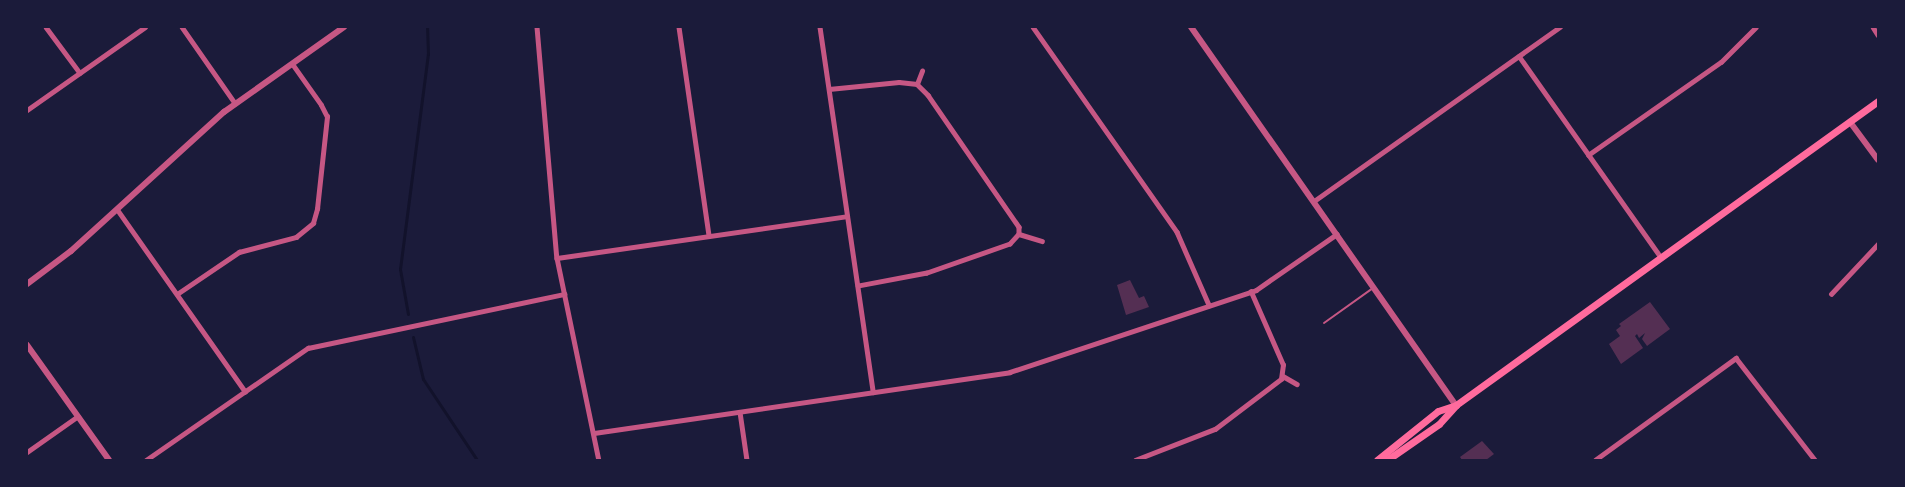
<!DOCTYPE html>
<html>
<head>
<meta charset="utf-8">
<style>
	body { margin:0 }
	#map { position:relative; width:1905px; height:487px; overflow:hidden; background:#1b1b3a; font-family:"PT Sans Narrow",sans-serif }
	div>[style] { position:absolute }
	[style*='--x'] { left:calc(var(--x)*1px); top:calc(var(--y)*1px); width:calc(var(--w)*1px); rotate:calc(var(--a)*1deg) }
	.stream>* { height:3px; margin:-1.5px; padding:0 1.5px; transform-origin:1.5px; border-radius:1.5px; background:#12122b }
	.building>* { inset:0; background:#542f53 }
	.service>* { height:2px; margin:-1px; padding:0 1px; transform-origin:1px; border-radius:1px; background:#c65784 }
	.minor>* { height:4.5px; margin:-2.25px; padding:0 2.25px; transform-origin:2.25px; border-radius:2.25px; background:#c65784 }
	.tertiary>* { height:6px; margin:-3px; padding:0 3px; transform-origin:3px; border-radius:3px; background:#c65784 }
	.secondary>* { height:7px; margin:-3.5px; padding:0 3.5px; transform-origin:3.5px; border-radius:3.5px; background:#ff6b9d }
	span { translate:-50% -50%; white-space:nowrap; text-align:center; line-height:1.15; -webkit-text-stroke:6px #1b1b3a; paint-order:stroke }
	.frame { position:absolute; inset:0; border:28px solid #1b1b3a; pointer-events:none }
</style>
</head>
<body>
<div id="map">
	<div class="stream">
		<i style="--x:408;--y:314;--w:46;--a:-100.1"></i>
		<i style="--x:400;--y:269;--w:217;--a:-82.6"></i>
		<i style="--x:428;--y:54;--w:27;--a:-92"></i>
		<i style="--x:413;--y:337;--w:43;--a:76.6"></i>
		<i style="--x:423;--y:379;--w:97;--a:56.3"></i>
	</div>
	<div class="building">
		<i style="clip-path:polygon(1130px 280px,1139px 298px,1144px 296px,1149px 307px,1126px 315px,1117px 285px)"></i>
		<i style="clip-path:polygon(1650px 302px,1670px 329px,1647px 346px,1642px 339px,1645px 333px,1639px 338px,1637px 334px,1635px 336px,1643px 348px,1621px 364px,1609px 344px,1620px 336px,1616px 330px,1621px 326px,1619px 324px)"></i>
		<i style="clip-path:polygon(1482px 441px,1494px 454px,1486px 460px,1462px 460px,1460px 457px)"></i>
	</div>
	<div class="service">
		<i style="--x:1324;--y:323;--w:60;--a:-35.5"></i>
	</div>
	<div class="minor">
		<i style="--x:46;--y:27;--w:57;--a:53.5"></i>
		<i style="--x:182;--y:27;--w:93;--a:55.1"></i>
		<i style="--x:537;--y:27;--w:232;--a:85.1"></i>
		<i style="--x:557;--y:258;--w:206;--a:78.3"></i>
		<i style="--x:679;--y:27;--w:211;--a:81.8"></i>
		<i style="--x:820;--y:27;--w:369;--a:81.7"></i>
		<i style="--x:1033;--y:27;--w:251;--a:54.9"></i>
		<i style="--x:1177;--y:232;--w:80;--a:66.3"></i>
		<i style="--x:1873;--y:27;--w:9;--a:58"></i>
		<i style="--x:1519;--y:56;--w:246;--a:54.8"></i>
		<i style="--x:917;--y:84;--w:14;--a:-69"></i>
		<i style="--x:829;--y:89;--w:70;--a:-5.7"></i>
		<i style="--x:899;--y:82;--w:18;--a:6"></i>
		<i style="--x:917;--y:84;--w:16;--a:45"></i>
		<i style="--x:928;--y:95;--w:160;--a:55.4"></i>
		<i style="--x:1019;--y:227;--w:7;--a:90"></i>
		<i style="--x:1019;--y:234;--w:13;--a:132"></i>
		<i style="--x:1010;--y:244;--w:88;--a:160.7"></i>
		<i style="--x:927;--y:273;--w:70;--a:169.3"></i>
		<i style="--x:27;--y:110;--w:144;--a:-35.1"></i>
		<i style="--x:1588;--y:155;--w:162;--a:-35"></i>
		<i style="--x:1721;--y:62;--w:49;--a:-45"></i>
		<i style="--x:1314;--y:201;--w:301;--a:-35.3"></i>
		<i style="--x:117;--y:209;--w:223;--a:54.9"></i>
		<i style="--x:1019;--y:234;--w:24;--a:17"></i>
		<i style="--x:557;--y:258;--w:293;--a:-8.2"></i>
		<i style="--x:177;--y:294;--w:75;--a:-34.1"></i>
		<i style="--x:239;--y:252;--w:59;--a:-14.7"></i>
		<i style="--x:296;--y:237;--w:22;--a:-39"></i>
		<i style="--x:313;--y:223;--w:15;--a:-74"></i>
		<i style="--x:317;--y:209;--w:93;--a:-83.8"></i>
		<i style="--x:327;--y:117;--w:13;--a:-117"></i>
		<i style="--x:321;--y:105;--w:50;--a:-125.3"></i>
		<i style="--x:1831;--y:294;--w:69;--a:-46.8"></i>
		<i style="--x:1283;--y:376;--w:16;--a:30"></i>
		<i style="--x:740;--y:412;--w:49;--a:81.7"></i>
		<i style="--x:594;--y:433;--w:420;--a:-8.3"></i>
		<i style="--x:1010;--y:372;--w:259;--a:-18.4"></i>
		<i style="--x:1256;--y:290;--w:98;--a:-34.7"></i>
		<i style="--x:27;--y:452;--w:62;--a:-35.2"></i>
		<i style="--x:146;--y:460;--w:197;--a:-34.7"></i>
		<i style="--x:308;--y:348;--w:262;--a:-11.9"></i>
		<i style="--x:1135;--y:460;--w:86;--a:-21.2"></i>
		<i style="--x:1215;--y:429;--w:83;--a:-37.1"></i>
		<i style="--x:1281;--y:379;--w:14;--a:-82"></i>
		<i style="--x:1283;--y:365;--w:80;--a:-113.7"></i>
		<i style="--x:1595;--y:460;--w:174;--a:-35.9"></i>
		<i style="--x:1736;--y:358;--w:129;--a:52.2"></i>
	</div>
	<div class="tertiary">
		<i style="--x:1191;--y:27;--w:462;--a:55"></i>
		<i style="--x:1850;--y:122;--w:47;--a:53.6"></i>
		<i style="--x:27;--y:284;--w:55;--a:-36.9"></i>
		<i style="--x:71;--y:251;--w:207;--a:-42.3"></i>
		<i style="--x:224;--y:112;--w:147;--a:-35.3"></i>
		<i style="--x:27;--y:345;--w:141;--a:54.5"></i>
	</div>
	<div class="secondary">
		<i style="--x:1377;--y:460;--w:78;--a:-38.8"></i>
		<i style="--x:1438;--y:411;--w:19;--a:-18"></i>
		<i style="--x:1456;--y:405;--w:520;--a:-35.77"></i>
		<i style="--x:1387;--y:460;--w:63;--a:-34.7"></i>
		<i style="--x:1439;--y:424;--w:25;--a:-48"></i>
	</div>
	<div class="frame"></div>
</div>
</body>
</html>
